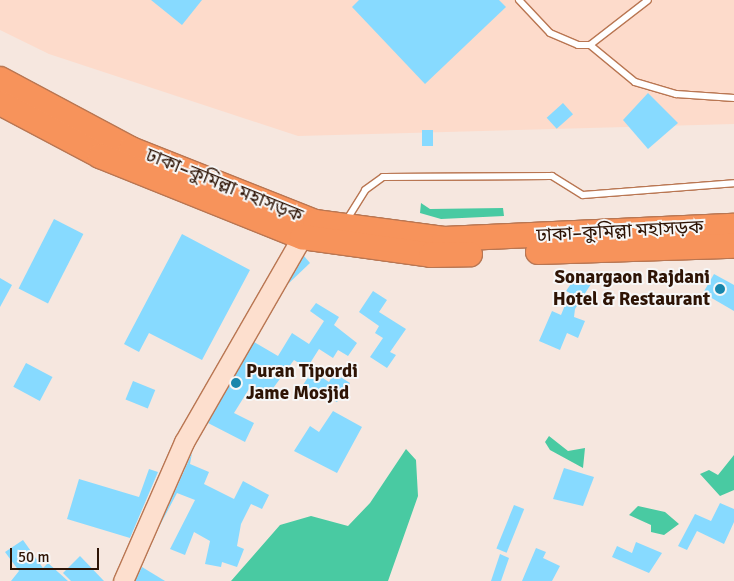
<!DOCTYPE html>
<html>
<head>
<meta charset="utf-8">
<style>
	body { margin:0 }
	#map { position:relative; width:734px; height:581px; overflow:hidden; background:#f6e7df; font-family:Signika,"Noto Sans Bengali",sans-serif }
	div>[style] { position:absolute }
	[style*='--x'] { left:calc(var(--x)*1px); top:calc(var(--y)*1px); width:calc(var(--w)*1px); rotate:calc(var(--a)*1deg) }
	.built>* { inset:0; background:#fddbcb }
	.water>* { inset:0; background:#49caa2 }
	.building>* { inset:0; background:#87daff; transform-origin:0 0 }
	.roads { filter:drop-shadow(1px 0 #b97652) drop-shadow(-1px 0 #b97652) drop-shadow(0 1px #b97652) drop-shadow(0 -1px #b97652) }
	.lane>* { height:6px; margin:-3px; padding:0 3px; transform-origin:3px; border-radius:3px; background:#fff }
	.secondary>* { height:19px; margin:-9.5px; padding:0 9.5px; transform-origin:9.5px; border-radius:9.5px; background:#fddfce }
	.highway>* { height:24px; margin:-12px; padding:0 12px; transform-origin:12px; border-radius:12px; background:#f7935b }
	.dots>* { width:14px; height:14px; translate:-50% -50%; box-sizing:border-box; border:2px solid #f7f7f7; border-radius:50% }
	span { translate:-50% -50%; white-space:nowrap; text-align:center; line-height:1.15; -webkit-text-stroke:4px #f7f7f7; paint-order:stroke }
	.street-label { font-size:19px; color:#2e1405 }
	.poi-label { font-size:19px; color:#2e1405; font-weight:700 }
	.right { translate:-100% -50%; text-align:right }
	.left { translate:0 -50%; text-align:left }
	.scale { position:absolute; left:10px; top:548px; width:89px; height:22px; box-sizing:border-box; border:2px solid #2e1405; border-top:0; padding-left:6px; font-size:15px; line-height:18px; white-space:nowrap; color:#2e1405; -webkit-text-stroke:4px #f7f7f7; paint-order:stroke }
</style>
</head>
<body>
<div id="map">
	<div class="built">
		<i style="clip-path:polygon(0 0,734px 0,734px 124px,298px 136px,49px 54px,0 30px)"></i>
	</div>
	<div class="water">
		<i style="clip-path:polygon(421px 203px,430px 209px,503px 208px,504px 216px,441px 219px,420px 213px)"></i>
		<i style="clip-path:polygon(549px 436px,568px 451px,585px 448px,583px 468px,550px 450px,545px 442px)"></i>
		<i style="clip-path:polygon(406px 449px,416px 460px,418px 496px,388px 581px,231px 581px,280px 525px,311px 516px,348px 526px,370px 503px)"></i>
		<i style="clip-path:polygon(734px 455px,734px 490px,720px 496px,700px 474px,709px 470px,718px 475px)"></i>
		<i style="clip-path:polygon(638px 506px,665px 512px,679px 524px,664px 535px,651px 532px,651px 525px,629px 515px)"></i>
	</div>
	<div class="building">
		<i style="clip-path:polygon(151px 0,202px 0,182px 25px)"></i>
		<i style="clip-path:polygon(359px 0,499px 0,506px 7px,425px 84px,352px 7px)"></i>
		<i style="clip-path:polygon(648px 93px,678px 123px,648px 149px,623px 120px)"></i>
		<i style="left:563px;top:103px;width:15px;height:22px;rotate:48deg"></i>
		<i style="left:422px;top:130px;width:11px;height:16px"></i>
		<i style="left:54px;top:219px;width:33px;height:78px;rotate:27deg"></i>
		<i style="clip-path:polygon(182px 234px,250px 270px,202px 360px,149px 333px,139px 352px,124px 344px)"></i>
		<i style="clip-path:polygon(304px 256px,310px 263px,288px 284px)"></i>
		<i style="clip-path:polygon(714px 274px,734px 285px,734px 311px,703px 293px)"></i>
		<i style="clip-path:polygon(577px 275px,591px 284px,575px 309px,574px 317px,585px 321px,578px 338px,567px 333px,560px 350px,539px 341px,552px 311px,561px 315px,570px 293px,566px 291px)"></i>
		<i style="clip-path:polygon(0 278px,12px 285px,0 307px)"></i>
		<i style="clip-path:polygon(373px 291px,387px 300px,379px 312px,406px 329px,390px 352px,396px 355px,387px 368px,370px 357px,383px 338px,375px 333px,379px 326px,359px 312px)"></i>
		<i style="clip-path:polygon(316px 303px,339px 317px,334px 325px,357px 343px,348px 356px,338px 350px,333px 358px,319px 349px,307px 368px,294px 360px,265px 399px,249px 389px,234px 413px,254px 423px,245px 442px,208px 423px,254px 342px,278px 356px,292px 333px,309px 344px,324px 321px,310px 311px)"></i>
		<i style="left:26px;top:363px;width:30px;height:27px;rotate:28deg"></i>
		<i style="clip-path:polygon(312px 371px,329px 382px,334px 373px,350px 383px,337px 402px,303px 385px)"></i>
		<i style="left:133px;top:381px;width:24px;height:20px;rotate:22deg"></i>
		<i style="clip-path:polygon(333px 411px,362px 427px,337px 473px,294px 451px,310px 426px,319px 432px)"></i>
		<i style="clip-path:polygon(192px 453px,190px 464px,209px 472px,204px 484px,234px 499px,243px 481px,269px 495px,262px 509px,251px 504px,241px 524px,237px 546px,244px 549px,237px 567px,222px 562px,221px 567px,205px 564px,210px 541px,194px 532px,185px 555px,170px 549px,195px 500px,177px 493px,158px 529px)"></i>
		<i style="clip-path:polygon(564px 468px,594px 477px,583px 506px,553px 499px)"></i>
		<i style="clip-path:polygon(149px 469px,158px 472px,130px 538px,67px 519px,79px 479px,139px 497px)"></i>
		<i style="clip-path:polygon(720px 503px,734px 509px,734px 522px,724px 544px,697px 531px,687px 550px,678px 546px,695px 514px,711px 521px)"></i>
		<i style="left:514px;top:505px;width:11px;height:47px;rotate:22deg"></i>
		<i style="clip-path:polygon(23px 540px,43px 568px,48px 563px,68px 581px,11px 581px,19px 571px,5px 552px)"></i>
		<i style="clip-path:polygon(636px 542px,662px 553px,649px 573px,612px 557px,617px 546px,632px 553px)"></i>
		<i style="clip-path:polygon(536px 548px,546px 552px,543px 558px,560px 566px,552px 581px,522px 581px)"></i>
		<i style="clip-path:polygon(500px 554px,509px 558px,501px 581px,491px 581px)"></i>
		<i style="clip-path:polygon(80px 556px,104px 581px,71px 581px,63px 573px)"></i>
		<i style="clip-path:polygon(142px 567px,165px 581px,135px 581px)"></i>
	</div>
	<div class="roads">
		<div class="lane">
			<i style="--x:519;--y:0;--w:45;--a:46.8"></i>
			<i style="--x:550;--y:33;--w:30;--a:23"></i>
			<i style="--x:578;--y:45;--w:12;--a:0"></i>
			<i style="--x:590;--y:45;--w:73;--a:-37.8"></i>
			<i style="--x:590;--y:45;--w:58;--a:39.4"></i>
			<i style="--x:635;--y:82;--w:43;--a:16.3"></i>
			<i style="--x:676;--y:94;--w:58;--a:3.9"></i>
			<i style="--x:346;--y:221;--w:36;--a:-58"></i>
			<i style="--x:365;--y:190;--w:22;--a:-36"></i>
			<i style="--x:383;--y:177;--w:169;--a:-0.3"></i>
			<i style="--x:552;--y:176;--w:36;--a:32"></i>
			<i style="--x:583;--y:195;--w:151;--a:-4.5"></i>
		</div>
		<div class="secondary">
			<i style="--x:123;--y:581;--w:152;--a:-66.3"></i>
			<i style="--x:184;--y:442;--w:237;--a:-60.1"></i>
		</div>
		<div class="highway">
			<i style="--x:0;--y:79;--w:149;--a:28.1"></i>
			<i style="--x:131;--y:149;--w:198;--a:21.6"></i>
			<i style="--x:315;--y:222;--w:130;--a:7.5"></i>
			<i style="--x:444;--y:239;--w:290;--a:-2.6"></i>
			<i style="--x:0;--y:103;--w:113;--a:27.9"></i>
			<i style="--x:100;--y:156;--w:218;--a:21.9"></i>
			<i style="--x:302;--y:237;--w:130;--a:7.9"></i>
			<i style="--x:431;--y:255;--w:39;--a:-1"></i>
			<i style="--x:538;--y:252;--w:196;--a:-1.8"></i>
		</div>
	</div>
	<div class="dots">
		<i style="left:720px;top:289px;background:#1786ac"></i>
		<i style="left:236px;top:383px;background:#1786ac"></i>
	</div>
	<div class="street-label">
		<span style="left:224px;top:186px;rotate:22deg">ঢাকা–কুমিল্লা মহাসড়ক</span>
		<span style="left:620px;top:232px;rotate:-3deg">ঢাকা–কুমিল্লা মহাসড়ক</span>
	</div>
	<div class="poi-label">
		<span class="right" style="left:710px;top:289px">Sonargaon Rajdani<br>Hotel &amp; Restaurant</span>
		<span class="left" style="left:246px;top:383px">Puran Tipordi<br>Jame Mosjid</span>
	</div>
	<div class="scale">50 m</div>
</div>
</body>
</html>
